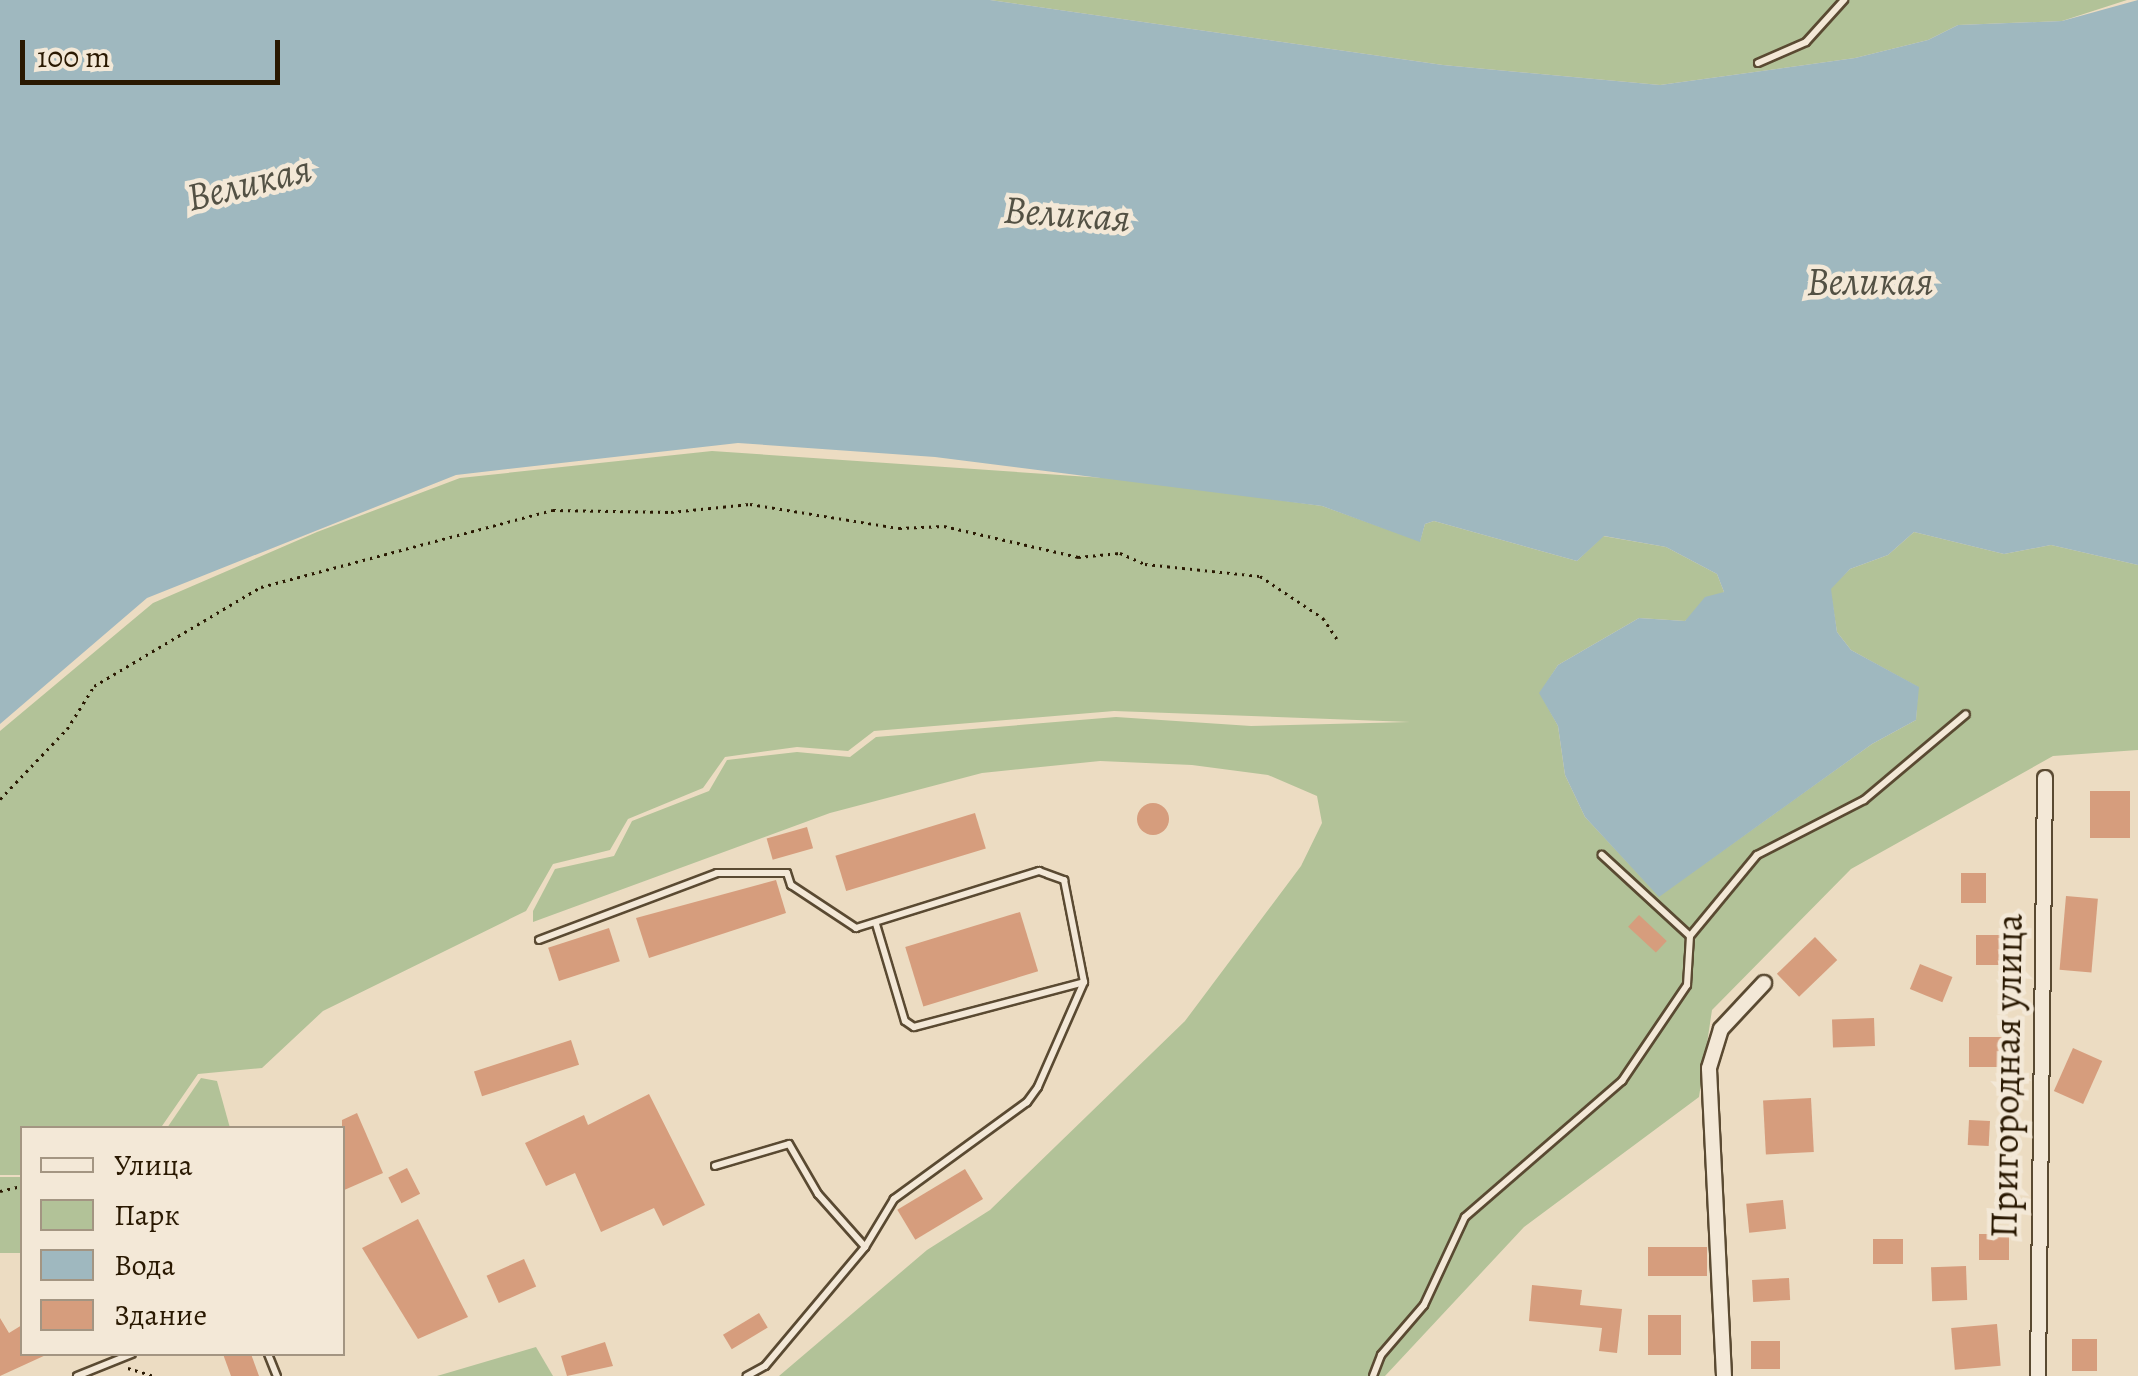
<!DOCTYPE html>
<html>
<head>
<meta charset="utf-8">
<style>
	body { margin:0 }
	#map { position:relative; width:2138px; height:1376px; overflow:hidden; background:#ecdcc2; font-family:Alegreya,serif }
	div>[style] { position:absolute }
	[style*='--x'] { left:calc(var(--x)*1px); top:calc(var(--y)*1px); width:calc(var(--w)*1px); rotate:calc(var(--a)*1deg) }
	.green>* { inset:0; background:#b2c298; transform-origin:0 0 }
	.water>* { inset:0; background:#9fb8bf }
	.building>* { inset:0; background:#d69d7d; transform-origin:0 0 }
	.round { border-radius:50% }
	.path>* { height:2.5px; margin-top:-1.25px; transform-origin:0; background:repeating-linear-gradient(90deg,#2a1902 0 2.5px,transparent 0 7.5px) }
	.roads { filter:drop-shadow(2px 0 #5a4a32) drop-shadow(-2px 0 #5a4a32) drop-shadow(0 2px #5a4a32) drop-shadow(0 -2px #5a4a32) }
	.lane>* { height:6px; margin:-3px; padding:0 3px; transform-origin:3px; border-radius:3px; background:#f3e8d7 }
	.street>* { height:14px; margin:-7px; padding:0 7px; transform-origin:7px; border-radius:7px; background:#f3e8d7 }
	span { translate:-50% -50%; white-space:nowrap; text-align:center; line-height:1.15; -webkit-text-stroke:9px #f3e8d7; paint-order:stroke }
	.street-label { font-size:38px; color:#2a1902 }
	.water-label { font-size:40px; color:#535144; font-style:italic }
	.legend { position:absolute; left:20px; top:1126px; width:325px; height:230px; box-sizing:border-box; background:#f3e8d7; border:2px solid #a39582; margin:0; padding:12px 18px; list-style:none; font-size:30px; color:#2a1902 }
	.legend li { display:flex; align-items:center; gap:20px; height:50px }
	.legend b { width:50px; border:2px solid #a39582 }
	.scale { position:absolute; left:20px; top:40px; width:260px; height:45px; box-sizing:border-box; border:5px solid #2a1902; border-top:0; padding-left:12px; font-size:30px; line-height:35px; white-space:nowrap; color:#2a1902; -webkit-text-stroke:8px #f3e8d7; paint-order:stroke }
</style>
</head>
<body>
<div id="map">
	<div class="green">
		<i style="clip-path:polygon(990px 0,2127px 0,2062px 21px,1958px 25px,1928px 40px,1855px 58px,1660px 85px,1443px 65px)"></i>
		<i style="clip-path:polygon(712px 451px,1134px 480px,1322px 506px,1420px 541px,1425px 524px,1434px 521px,1577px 561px,1603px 536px,1666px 547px,1717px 574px,1724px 592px,1685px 621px,1639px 618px,1558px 665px,1540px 693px,1558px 726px,1565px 775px,1585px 817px,1659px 896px,1872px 744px,1916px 720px,1918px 687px,1851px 650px,1837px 632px,1830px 588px,1850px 569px,1888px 555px,1914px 532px,2004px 554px,2051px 545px,2138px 565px,2138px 750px,2053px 756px,1851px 869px,1712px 1010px,1699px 1097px,1524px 1227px,1385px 1376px,779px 1376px,927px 1250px,990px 1210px,1185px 1021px,1301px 866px,1322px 823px,1317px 796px,1268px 775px,1192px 765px,1100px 761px,982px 773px,830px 813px,533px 922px,533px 911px,555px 869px,614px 856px,632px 821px,709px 791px,727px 760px,797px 752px,850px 757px,876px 737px,1116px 717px,1251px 726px,1410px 722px,1114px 711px,874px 731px,848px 751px,797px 747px,725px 757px,703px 788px,628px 819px,610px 850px,553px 864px,526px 911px,323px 1011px,262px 1068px,198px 1074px,162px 1126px,22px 1128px,22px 1175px,0 1175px,0 731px,153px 603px,317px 532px,460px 478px)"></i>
		<i style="clip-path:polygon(201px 1078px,217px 1081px,230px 1128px,167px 1128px)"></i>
		<i style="left:0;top:1177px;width:22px;height:76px"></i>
		<i style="clip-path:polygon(536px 1347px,553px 1376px,437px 1376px)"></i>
	</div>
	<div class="water">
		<i style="clip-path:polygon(0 0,990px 0,1443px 65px,1660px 85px,1855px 58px,1928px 40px,1958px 25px,2062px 21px,2138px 0,2138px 565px,2051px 545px,2004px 554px,1914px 532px,1888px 555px,1850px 569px,1831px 589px,1837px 632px,1851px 650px,1919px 687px,1916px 720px,1872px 744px,1659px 897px,1585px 817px,1565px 775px,1558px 726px,1539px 693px,1558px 665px,1639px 618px,1685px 621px,1705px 597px,1724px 592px,1717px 574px,1666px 547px,1604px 536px,1577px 561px,1434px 521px,1425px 524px,1420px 542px,1322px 506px,935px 457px,738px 443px,456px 475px,147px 598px,0 724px)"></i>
	</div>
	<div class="building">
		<i style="left:2090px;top:791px;width:40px;height:47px"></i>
		<i class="round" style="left:1137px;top:803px;width:32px;height:32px"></i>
		<i style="left:975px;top:813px;width:37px;height:146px;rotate:73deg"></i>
		<i style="left:807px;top:827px;width:22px;height:42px;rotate:74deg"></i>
		<i style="left:1961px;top:873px;width:25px;height:30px"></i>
		<i style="clip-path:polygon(776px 880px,786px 913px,649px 958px,636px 918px)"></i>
		<i style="left:2066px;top:896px;width:32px;height:74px;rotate:5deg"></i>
		<i style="left:1020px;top:912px;width:62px;height:120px;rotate:73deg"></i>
		<i style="left:1639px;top:915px;width:38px;height:16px;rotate:43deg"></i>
		<i style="left:609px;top:928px;width:35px;height:64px;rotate:72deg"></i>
		<i style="left:2001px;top:935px;width:30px;height:25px;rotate:90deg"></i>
		<i style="left:1815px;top:937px;width:32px;height:53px;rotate:46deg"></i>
		<i style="left:1920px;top:964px;width:35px;height:27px;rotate:22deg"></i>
		<i style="left:1874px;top:1018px;width:28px;height:42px;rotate:88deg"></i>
		<i style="left:2002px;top:1037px;width:30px;height:33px;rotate:90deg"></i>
		<i style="left:571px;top:1040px;width:26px;height:102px;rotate:72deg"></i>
		<i style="left:2073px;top:1048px;width:32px;height:47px;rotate:24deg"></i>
		<i style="clip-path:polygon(649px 1094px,705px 1205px,663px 1226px,654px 1208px,601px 1232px,575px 1173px,546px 1186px,525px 1143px,584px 1115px,588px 1125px)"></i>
		<i style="left:1811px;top:1098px;width:54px;height:48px;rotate:87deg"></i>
		<i style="clip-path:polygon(357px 1113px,383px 1173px,342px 1191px,342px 1120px)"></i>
		<i style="left:1969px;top:1120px;width:21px;height:25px;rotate:3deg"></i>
		<i style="left:407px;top:1168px;width:29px;height:21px;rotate:63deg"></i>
		<i style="left:965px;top:1169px;width:35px;height:79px;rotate:59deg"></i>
		<i style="left:1783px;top:1200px;width:29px;height:37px;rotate:84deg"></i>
		<i style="clip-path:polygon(418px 1219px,468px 1317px,418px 1339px,362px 1248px)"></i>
		<i style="left:1979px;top:1234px;width:30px;height:26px"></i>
		<i style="left:1873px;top:1239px;width:30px;height:25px"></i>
		<i style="left:1648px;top:1247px;width:59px;height:29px"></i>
		<i style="left:524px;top:1259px;width:30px;height:41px;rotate:66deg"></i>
		<i style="left:1966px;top:1266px;width:34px;height:35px;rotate:88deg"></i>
		<i style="left:1789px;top:1278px;width:22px;height:37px;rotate:87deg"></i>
		<i style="clip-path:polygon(1532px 1285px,1582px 1290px,1580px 1305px,1622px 1309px,1617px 1353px,1599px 1351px,1602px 1328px,1529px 1321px)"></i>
		<i style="left:759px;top:1313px;width:17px;height:42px;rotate:59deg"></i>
		<i style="left:1648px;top:1315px;width:33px;height:40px"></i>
		<i style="clip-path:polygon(0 1318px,9px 1333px,22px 1325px,22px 1354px,48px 1354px,0 1376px)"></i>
		<i style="left:1997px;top:1324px;width:42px;height:46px;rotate:85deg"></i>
		<i style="left:2097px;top:1339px;width:32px;height:25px;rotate:90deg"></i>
		<i style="left:1751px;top:1341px;width:29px;height:28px"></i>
		<i style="clip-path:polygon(605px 1342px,613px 1366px,567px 1376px,561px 1356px)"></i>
		<i style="clip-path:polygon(223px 1354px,251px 1354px,259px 1376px,231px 1376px)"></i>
	</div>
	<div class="path">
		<i style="--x:0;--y:799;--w:97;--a:-46.3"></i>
		<i style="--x:67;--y:729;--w:51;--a:-57.9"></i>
		<i style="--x:94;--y:686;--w:194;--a:-30.7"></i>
		<i style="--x:261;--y:587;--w:302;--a:-14.8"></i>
		<i style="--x:553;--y:510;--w:118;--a:1"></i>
		<i style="--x:671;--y:512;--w:79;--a:-5.8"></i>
		<i style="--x:750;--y:504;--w:151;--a:9.2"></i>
		<i style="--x:899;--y:528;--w:45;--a:-2.5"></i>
		<i style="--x:944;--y:526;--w:138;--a:13"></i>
		<i style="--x:1078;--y:557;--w:42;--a:-5.4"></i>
		<i style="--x:1120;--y:553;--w:27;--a:24"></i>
		<i style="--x:1145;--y:564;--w:116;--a:6"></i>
		<i style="--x:1260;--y:576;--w:76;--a:33.7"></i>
		<i style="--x:1323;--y:618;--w:25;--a:56"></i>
		<i style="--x:0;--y:1191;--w:23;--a:-13"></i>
		<i style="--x:128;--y:1368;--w:27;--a:17"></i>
	</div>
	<div class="roads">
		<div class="lane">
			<i style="--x:1758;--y:63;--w:52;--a:-23.6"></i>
			<i style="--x:1806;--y:42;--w:57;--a:-47.9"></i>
			<i style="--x:876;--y:924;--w:101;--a:73.4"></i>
			<i style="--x:905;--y:1021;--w:11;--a:34"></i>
			<i style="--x:914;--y:1027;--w:176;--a:-14.8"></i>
			<i style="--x:1690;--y:936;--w:105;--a:-50.4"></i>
			<i style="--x:1757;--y:855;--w:120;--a:-27.2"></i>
			<i style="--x:1864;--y:800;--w:133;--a:-40.1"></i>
			<i style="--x:539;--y:940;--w:190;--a:-20.6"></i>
			<i style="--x:717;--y:873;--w:70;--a:0"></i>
			<i style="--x:787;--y:873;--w:13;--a:72"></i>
			<i style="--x:791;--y:885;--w:78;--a:33.5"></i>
			<i style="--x:856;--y:928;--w:192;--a:-17.3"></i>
			<i style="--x:1039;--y:871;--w:27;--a:20"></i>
			<i style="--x:1064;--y:880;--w:104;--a:78.9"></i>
			<i style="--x:1084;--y:982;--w:115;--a:113.7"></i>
			<i style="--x:1038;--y:1087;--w:19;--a:126"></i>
			<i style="--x:1027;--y:1102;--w:165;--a:143.9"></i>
			<i style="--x:894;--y:1199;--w:56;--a:121.1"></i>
			<i style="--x:865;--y:1247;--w:155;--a:130"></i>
			<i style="--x:765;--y:1366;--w:21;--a:151"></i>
			<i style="--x:715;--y:1166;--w:77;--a:-16.6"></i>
			<i style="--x:789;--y:1144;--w:58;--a:59.9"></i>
			<i style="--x:818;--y:1194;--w:71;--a:48.4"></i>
			<i style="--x:268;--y:1354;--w:24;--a:68"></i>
			<i style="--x:77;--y:1376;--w:59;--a:-21.8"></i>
			<i style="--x:1373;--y:1376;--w:22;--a:-69"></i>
			<i style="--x:1381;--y:1355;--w:66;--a:-49.3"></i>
			<i style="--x:1424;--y:1305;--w:97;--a:-65"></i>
			<i style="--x:1465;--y:1217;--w:208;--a:-40.9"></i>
			<i style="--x:1622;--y:1081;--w:116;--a:-55.9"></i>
			<i style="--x:1687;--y:985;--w:49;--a:-86.5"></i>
			<i style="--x:1690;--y:936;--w:120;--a:-137.4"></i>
		</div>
		<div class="street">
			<i style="--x:1724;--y:1376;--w:308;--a:-92.8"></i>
			<i style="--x:1709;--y:1068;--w:41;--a:-72.9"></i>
			<i style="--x:1721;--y:1029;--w:63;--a:-46.9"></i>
			<i style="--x:2038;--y:1376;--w:598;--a:-89.33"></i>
		</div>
	</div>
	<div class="street-label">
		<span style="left:2007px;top:1076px;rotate:-89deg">Пригородная улица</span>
	</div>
	<div class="water-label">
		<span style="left:249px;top:183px;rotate:-14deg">Великая</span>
		<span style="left:1067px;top:214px;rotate:4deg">Великая</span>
		<span style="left:1870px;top:282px">Великая</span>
	</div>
	<ul class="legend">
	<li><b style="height:12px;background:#f3e8d7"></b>Улица</li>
	<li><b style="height:28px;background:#b2c298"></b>Парк</li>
	<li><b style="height:28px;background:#9fb8bf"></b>Вода</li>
	<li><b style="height:28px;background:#d69d7d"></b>Здание</li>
	</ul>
	<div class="scale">100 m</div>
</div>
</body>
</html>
